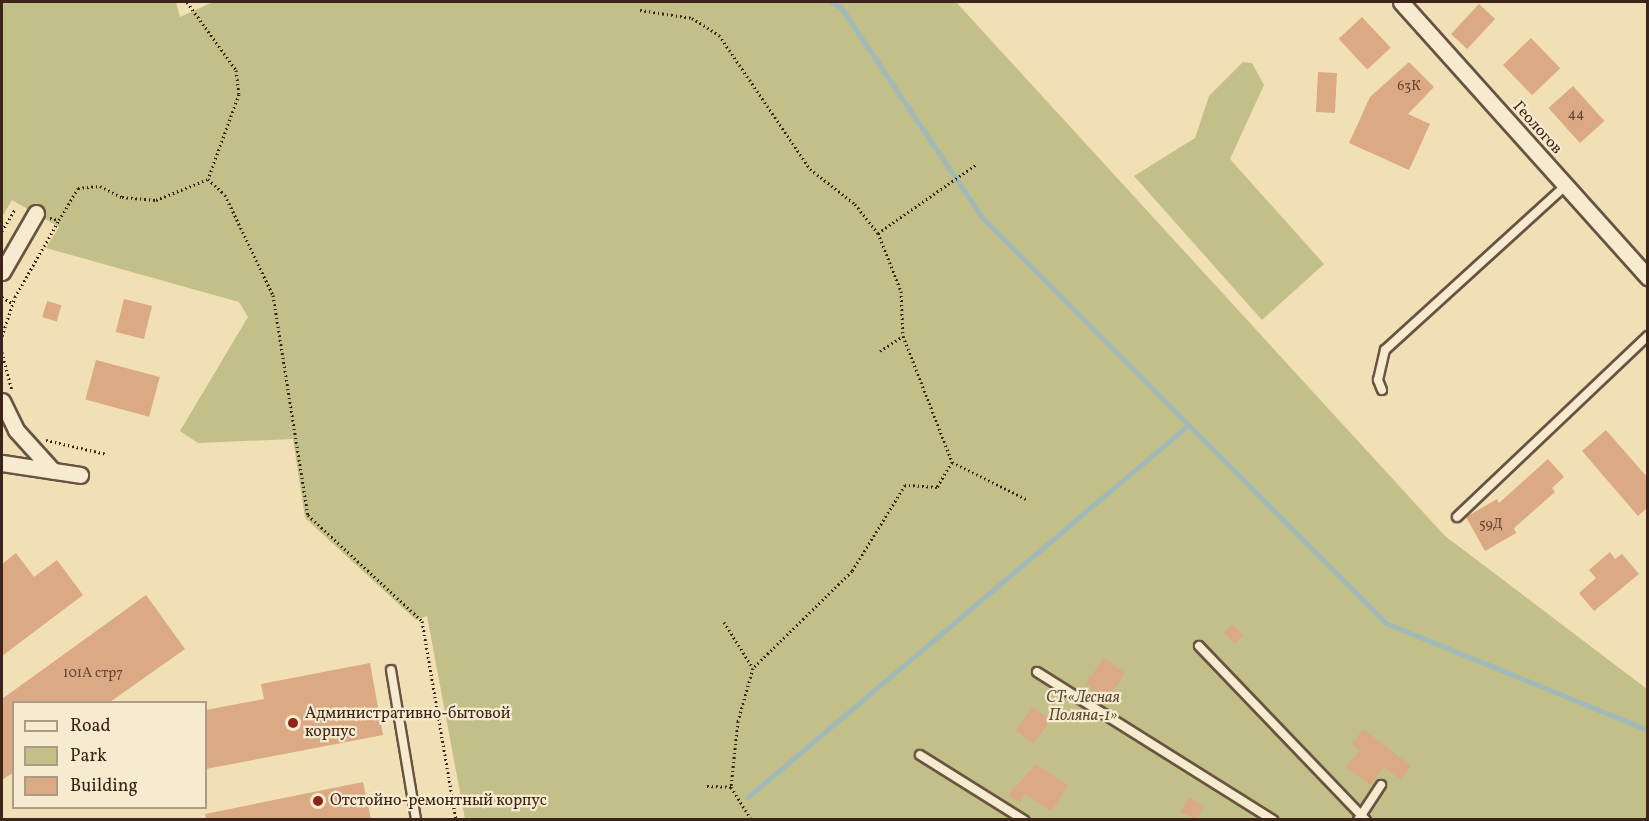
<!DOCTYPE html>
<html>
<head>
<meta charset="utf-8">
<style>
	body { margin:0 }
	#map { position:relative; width:1649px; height:821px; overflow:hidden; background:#f1dfb5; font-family:Vollkorn,serif }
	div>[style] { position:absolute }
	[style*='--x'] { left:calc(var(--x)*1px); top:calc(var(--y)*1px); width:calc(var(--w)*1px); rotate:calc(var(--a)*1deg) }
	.green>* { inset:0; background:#c2c088 }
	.stream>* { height:4.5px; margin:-2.25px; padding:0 2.25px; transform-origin:2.25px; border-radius:2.25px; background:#a1b9b9 }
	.building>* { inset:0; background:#dba984; transform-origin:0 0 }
	.path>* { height:3px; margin-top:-1.5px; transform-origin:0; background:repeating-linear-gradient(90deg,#3c241b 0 1.5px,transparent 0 4.5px) }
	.roads { filter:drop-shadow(2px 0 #695342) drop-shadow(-2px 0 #695342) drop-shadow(0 2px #695342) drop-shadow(0 -2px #695342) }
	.lane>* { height:8px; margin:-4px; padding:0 4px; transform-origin:4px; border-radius:4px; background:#f6eacf }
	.street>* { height:15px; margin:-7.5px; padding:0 7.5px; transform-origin:7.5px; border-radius:7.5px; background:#f6eacf }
	.dots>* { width:16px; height:16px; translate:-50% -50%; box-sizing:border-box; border:3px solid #f6eacf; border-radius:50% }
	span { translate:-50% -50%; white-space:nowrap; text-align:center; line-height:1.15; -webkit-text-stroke:4.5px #f6eacf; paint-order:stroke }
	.number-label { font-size:14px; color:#644535 }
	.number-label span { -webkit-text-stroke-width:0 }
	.street-label { font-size:16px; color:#3c241b }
	.park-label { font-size:16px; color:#5e4b36; font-style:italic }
	.poi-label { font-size:16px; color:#3c241b }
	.left { translate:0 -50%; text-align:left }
	.frame { position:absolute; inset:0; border:3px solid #3c241b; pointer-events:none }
	.legend { position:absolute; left:12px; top:701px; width:195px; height:108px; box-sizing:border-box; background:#f6eacf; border:2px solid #ac9b87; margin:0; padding:8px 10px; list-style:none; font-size:18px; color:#3c241b }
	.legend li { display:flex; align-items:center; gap:12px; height:30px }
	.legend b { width:30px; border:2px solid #ac9b87 }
</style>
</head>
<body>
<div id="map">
	<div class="green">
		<i style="clip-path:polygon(2px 2px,176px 2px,180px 17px,213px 2px,956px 2px,1445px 536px,1647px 689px,1647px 819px,465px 819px,427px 616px,416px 620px,305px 518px,293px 439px,198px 443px,180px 431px,248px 317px,239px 302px,46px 248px,59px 227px,12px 200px,2px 217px)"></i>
		<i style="clip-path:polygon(1243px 62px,1252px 63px,1264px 85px,1230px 159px,1324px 264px,1262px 320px,1134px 176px,1195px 138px,1209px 96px)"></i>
	</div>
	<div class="stream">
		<i style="--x:831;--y:2;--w:11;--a:27"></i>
		<i style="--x:841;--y:7;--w:253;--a:56.1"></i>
		<i style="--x:982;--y:217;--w:573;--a:45.14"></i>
		<i style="--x:1386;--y:623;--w:283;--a:22.2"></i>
		<i style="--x:748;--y:797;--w:573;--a:-40.19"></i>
	</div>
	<div class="building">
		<i style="left:1479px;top:4px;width:22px;height:41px;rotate:43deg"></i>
		<i style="left:1362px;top:17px;width:42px;height:32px;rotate:47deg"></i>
		<i style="left:1531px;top:38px;width:42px;height:39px;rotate:46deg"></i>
		<i style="clip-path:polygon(1409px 62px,1434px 87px,1408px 114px,1430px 124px,1409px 170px,1349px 143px,1370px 97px)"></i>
		<i style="left:1318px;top:72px;width:19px;height:40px;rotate:3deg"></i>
		<i style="left:1573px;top:86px;width:47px;height:33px;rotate:48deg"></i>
		<i style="left:124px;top:299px;width:29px;height:34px;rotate:14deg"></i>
		<i style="left:47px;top:301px;width:15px;height:17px;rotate:16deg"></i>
		<i style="left:96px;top:360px;width:66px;height:41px;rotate:15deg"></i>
		<i style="clip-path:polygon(1606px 430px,1647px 477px,1647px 508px,1638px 516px,1582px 451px)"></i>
		<i style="clip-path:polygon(1548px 459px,1564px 477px,1552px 488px,1555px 492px,1514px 528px,1516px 533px,1485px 551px,1466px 517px,1497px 499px,1499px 503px)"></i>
		<i style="clip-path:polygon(1610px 552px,1615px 559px,1622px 554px,1639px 574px,1594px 611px,1579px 593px,1596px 578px,1589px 570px)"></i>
		<i style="clip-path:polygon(16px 553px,34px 577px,57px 560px,83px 595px,2px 656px,2px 564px)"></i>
		<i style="clip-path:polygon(146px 595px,185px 649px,110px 702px,14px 702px,14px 772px,2px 780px,2px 699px)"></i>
		<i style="left:1232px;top:624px;width:16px;height:12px;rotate:45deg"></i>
		<i style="left:1104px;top:658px;width:26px;height:32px;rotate:36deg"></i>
		<i style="clip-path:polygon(370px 663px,383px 735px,206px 769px,206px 710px,264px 699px,261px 684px)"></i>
		<i style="left:1033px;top:707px;width:22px;height:29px;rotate:36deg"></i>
		<i style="clip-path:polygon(1363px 729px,1411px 766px,1401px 780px,1384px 767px,1370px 785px,1346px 767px,1360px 750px,1352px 744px)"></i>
		<i style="clip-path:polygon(1036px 764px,1068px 786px,1051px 811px,1025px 794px,1020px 803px,1008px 795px)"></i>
		<i style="clip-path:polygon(363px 782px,371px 819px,206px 819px,205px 814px)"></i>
		<i style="clip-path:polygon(1189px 797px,1204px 807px,1196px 819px,1180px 812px)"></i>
	</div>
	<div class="path">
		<i style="--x:187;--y:2;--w:84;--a:54.2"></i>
		<i style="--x:236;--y:70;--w:24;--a:83"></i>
		<i style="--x:239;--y:94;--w:90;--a:110"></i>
		<i style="--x:208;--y:179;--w:23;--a:43"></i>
		<i style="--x:225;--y:195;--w:111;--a:64.4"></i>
		<i style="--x:273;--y:295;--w:223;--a:81"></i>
		<i style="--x:308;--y:515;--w:156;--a:42.9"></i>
		<i style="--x:422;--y:621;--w:202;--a:80.3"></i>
		<i style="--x:640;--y:10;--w:53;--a:8.7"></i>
		<i style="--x:692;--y:18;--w:32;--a:32"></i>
		<i style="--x:719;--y:35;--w:162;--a:55.8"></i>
		<i style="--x:810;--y:169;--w:57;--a:37.9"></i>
		<i style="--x:855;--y:204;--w:37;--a:52"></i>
		<i style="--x:878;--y:233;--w:62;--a:68.4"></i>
		<i style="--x:901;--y:291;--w:45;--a:87.5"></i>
		<i style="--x:903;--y:336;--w:135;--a:68.7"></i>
		<i style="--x:952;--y:462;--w:29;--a:121"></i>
		<i style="--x:937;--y:487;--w:32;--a:-176"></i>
		<i style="--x:905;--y:485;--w:101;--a:121.6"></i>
		<i style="--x:852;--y:571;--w:139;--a:135.6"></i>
		<i style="--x:753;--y:668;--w:55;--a:105.8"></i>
		<i style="--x:738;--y:721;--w:66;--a:96.1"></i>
		<i style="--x:731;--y:787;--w:39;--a:58"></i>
		<i style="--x:50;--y:218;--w:9;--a:13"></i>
		<i style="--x:59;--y:220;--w:37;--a:-59"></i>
		<i style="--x:78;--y:188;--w:22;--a:-5"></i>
		<i style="--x:100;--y:186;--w:25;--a:27"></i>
		<i style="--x:122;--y:197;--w:34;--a:5"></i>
		<i style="--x:156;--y:200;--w:56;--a:-22"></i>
		<i style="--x:2;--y:231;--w:26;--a:-59"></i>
		<i style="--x:878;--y:233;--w:121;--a:-34.9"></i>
		<i style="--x:2;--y:297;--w:12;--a:31"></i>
		<i style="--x:2;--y:336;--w:41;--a:-71.6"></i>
		<i style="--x:15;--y:297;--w:89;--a:-60.3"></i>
		<i style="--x:880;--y:351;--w:27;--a:-33"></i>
		<i style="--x:2;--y:352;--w:40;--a:75.6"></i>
		<i style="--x:46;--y:440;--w:62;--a:13.1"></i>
		<i style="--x:952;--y:462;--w:83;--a:26.6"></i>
		<i style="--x:724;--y:622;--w:54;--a:57.8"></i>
		<i style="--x:707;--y:786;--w:24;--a:2"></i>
	</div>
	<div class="roads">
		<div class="lane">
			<i style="--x:1382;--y:390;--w:11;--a:-112"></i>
			<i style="--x:1378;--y:380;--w:31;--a:-77"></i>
			<i style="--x:1385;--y:350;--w:244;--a:-42.3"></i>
			<i style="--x:1457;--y:517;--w:263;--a:-43.5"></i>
			<i style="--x:1199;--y:646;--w:241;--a:46.2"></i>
			<i style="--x:391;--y:670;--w:152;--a:80.5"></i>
			<i style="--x:1037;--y:672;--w:279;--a:32.1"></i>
			<i style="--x:920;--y:755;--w:123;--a:32"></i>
			<i style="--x:1358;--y:820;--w:42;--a:-56.7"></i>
		</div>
		<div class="street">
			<i style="--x:1401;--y:2;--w:370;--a:48.1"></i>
			<i style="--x:2;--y:272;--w:68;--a:-60"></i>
			<i style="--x:2;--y:401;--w:32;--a:64"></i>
			<i style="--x:16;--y:430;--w:55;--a:47.9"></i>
			<i style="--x:2;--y:463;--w:79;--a:8.7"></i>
		</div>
	</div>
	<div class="dots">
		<i style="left:293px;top:723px;background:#8f2418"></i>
		<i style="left:318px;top:801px;background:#8f2418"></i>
	</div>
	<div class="number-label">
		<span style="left:1409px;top:87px">63К</span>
		<span style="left:1576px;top:115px">44</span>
		<span style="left:1491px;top:525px">59Д</span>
		<span style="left:93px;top:674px">101А стр7</span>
	</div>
	<div class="street-label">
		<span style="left:1537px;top:128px;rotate:48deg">Геологов</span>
	</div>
	<div class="park-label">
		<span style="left:1083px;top:707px">СТ «Лесная<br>Поляна-1»</span>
	</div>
	<div class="poi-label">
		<span class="left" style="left:305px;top:723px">Административно-бытовой<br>корпус</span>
		<span class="left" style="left:330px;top:801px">Отстойно-ремонтный корпус</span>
	</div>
	<div class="frame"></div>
	<ul class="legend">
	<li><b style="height:8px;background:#f6eacf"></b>Road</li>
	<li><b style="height:16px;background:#c2c088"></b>Park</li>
	<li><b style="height:16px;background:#dba984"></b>Building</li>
	</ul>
</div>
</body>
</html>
